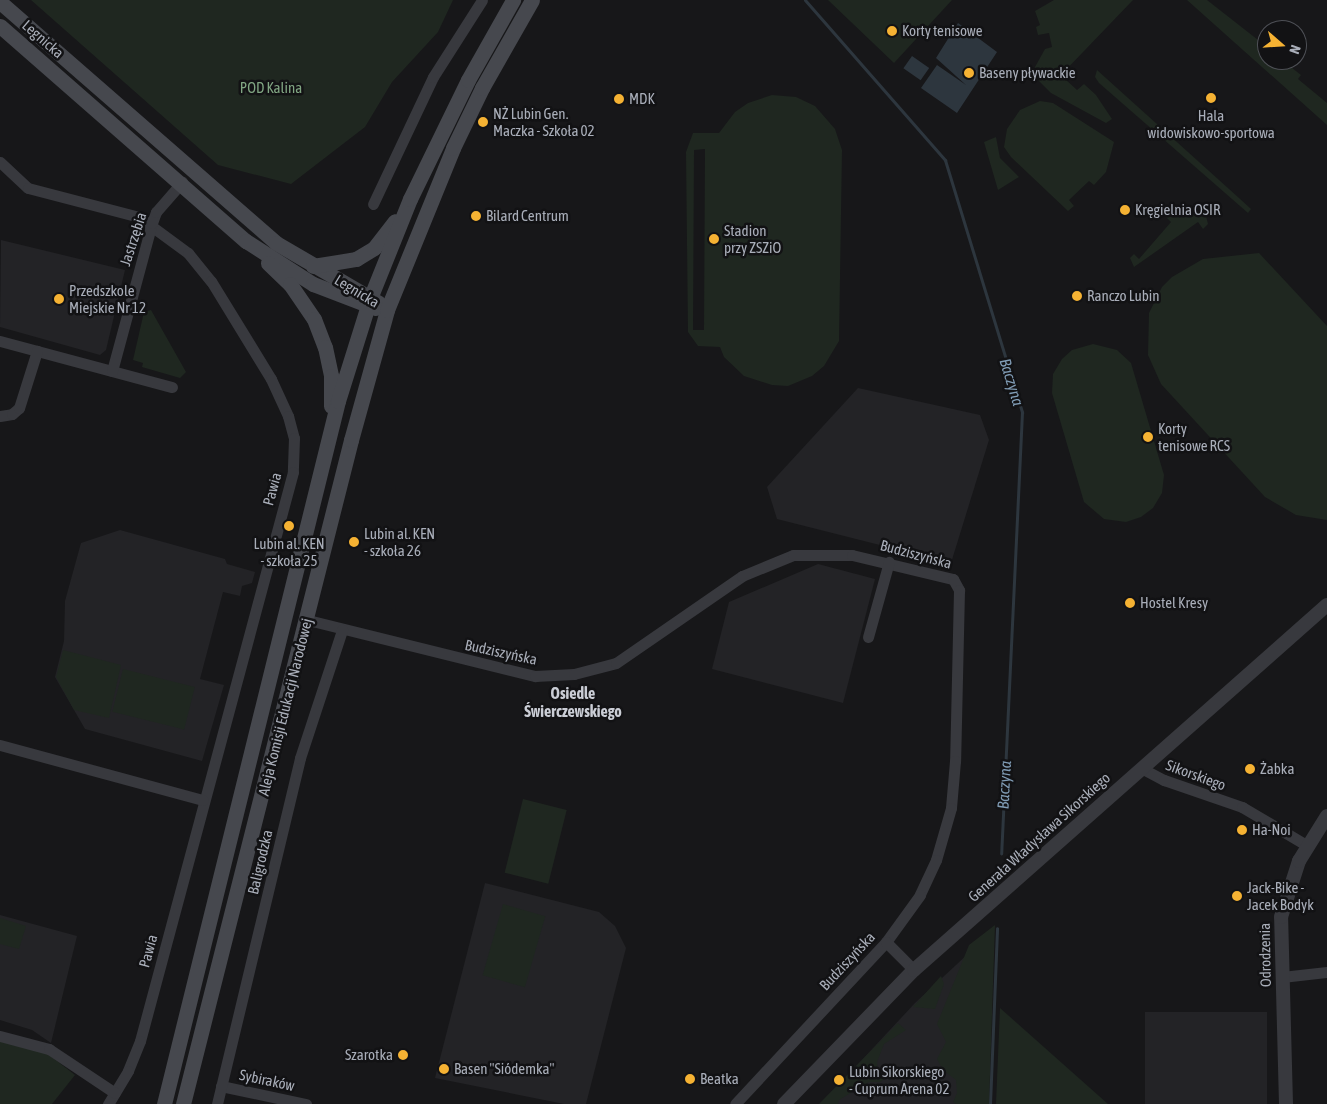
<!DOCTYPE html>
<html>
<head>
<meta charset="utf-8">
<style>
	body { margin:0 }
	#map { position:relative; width:1327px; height:1104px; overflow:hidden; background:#171719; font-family:"Asap Condensed",sans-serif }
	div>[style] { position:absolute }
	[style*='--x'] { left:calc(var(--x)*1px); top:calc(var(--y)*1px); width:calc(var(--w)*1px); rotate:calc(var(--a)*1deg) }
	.built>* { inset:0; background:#232326; transform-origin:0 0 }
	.green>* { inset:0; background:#1f2720; transform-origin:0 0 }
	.water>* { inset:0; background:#2d363e; transform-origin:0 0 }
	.stream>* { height:3px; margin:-1.5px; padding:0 1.5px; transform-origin:1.5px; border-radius:1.5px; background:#2d363e }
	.minor>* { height:11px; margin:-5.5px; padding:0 5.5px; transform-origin:5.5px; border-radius:5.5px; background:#38393e }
	.tertiary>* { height:14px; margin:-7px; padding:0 7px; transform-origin:7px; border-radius:7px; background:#38393e }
	.secondary>* { height:15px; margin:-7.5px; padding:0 7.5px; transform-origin:7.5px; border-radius:7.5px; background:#46484e }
	.dots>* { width:14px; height:14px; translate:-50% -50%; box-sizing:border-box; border:2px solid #121214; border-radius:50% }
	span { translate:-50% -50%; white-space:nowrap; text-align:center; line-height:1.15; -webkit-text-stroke:5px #121214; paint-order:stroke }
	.poi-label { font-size:15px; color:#a9aeb9 }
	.left { translate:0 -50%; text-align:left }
	.right { translate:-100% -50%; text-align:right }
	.street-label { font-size:15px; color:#a9aeb9 }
	.park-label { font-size:15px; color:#80a582 }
	.water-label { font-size:16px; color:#809cb5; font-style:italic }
	.neighbourhood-label { font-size:16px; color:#cacdd5; font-weight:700 }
	.north { position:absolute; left:1257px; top:20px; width:50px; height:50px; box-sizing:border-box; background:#121214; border:1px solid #4e5056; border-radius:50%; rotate:109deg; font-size:14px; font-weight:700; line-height:20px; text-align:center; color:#a9aeb9 }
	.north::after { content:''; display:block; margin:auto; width:18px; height:22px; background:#f5b233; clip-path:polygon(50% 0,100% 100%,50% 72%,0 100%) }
</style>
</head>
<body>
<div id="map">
	<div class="built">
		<i style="clip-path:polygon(1px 240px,125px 270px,106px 350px,100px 355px,0 327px)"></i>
		<i style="clip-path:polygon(858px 388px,980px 415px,989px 440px,951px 563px,777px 519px,767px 487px)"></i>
		<i style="clip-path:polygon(120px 530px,225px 559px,227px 564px,255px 572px,252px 583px,242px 586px,240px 596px,223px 592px,200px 679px,224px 685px,202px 761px,85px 729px,55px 677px,64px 641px,65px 601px,81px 543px)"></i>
		<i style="clip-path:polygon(818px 564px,875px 579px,843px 703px,712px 669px,729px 602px)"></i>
		<i style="clip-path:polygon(485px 883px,599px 912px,615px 926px,626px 948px,586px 1104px,564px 1104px,435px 1078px)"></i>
		<i style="clip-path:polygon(0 915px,77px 936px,51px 1043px,32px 1030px,0 1020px)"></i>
		<i style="clip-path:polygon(983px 940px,981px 1104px,821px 1104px,915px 1003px)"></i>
		<i style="left:1145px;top:1012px;width:122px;height:92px"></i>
	</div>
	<div class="green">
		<i style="clip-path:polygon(31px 0,453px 0,438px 32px,392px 82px,365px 127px,291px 184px,218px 165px)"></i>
		<i style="clip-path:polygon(828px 0,952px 0,894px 63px)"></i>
		<i style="clip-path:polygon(1054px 0,1133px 0,1061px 75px,1063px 81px,1065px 79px,1077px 90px,1084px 84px,1096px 95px,1112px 119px,1106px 123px,1051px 93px,1039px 81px,1035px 67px,1045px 49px,1052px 47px,1049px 33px,1038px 35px,1036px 27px,1040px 25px,1035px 11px)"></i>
		<i style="clip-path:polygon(1187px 0,1207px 0,1267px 47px,1267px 60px,1282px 60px,1301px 75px,1298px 79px,1327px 103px,1327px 125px)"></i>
		<i style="clip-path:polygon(1097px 70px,1239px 198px,1251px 209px,1248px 213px,1099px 83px,1095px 77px)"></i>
		<i style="clip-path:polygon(evenodd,772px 95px,796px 97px,815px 106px,835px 129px,842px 150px,839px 341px,824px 366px,812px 376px,788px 386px,772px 385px,744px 376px,724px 357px,720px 347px,698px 346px,688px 332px,686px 152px,693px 133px,719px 133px,735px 112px,748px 103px,772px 95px,705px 149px,704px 330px,693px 330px,694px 150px,705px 149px)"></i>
		<i style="clip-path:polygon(1040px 101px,1053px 103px,1114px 142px,1106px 172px,1094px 185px,1089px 181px,1069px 200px,1074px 206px,1068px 211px,1011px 157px,1004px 147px,1007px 129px,1020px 110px)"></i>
		<i style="clip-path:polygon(996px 137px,1000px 158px,1019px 177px,998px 190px,984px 142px)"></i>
		<i style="clip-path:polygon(1178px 209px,1206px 216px,1208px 224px,1203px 229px,1198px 222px,1134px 267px,1130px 258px,1134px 254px,1139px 259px,1171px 222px,1165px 216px)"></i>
		<i style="clip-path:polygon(1259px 253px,1327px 326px,1327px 520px,1296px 515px,1265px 497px,1161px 384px,1148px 355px,1149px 313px,1162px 287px,1172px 277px,1203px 259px)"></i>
		<i style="clip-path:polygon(151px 310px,186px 372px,180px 378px,142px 367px,143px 363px,133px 360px,144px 312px)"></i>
		<i style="clip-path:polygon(1093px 344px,1117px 350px,1131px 363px,1164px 475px,1162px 493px,1153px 508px,1141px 517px,1126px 522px,1104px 519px,1084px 502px,1052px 393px,1053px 374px,1062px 359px,1072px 350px)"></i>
		<i style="clip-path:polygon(63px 650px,121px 665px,109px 718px,74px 710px,56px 677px)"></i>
		<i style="left:123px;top:669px;width:74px;height:44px;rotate:14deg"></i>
		<i style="left:523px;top:799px;width:45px;height:76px;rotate:14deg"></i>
		<i style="left:503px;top:904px;width:44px;height:74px;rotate:16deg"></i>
		<i style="clip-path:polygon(0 918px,26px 926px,19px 949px,0 944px)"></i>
		<i style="clip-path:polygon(995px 925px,989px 1104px,956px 1104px,953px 1102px,957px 1093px,956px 1080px,943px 1070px,937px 1059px,946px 1042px,937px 1024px,969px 945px)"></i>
		<i style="clip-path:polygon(941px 976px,944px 984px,935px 1009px,913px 1007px)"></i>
		<i style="clip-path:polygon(1000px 1008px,1108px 1104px,996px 1104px)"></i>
		<i style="clip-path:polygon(898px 1023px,906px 1030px,884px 1044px,877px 1062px,878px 1076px,887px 1077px,880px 1082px,869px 1082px,839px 1100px,838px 1104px,819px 1104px)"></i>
		<i style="clip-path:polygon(0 1041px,48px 1054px,75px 1075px,52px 1104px,0 1104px)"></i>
	</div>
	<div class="water">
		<i style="clip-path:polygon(958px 23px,997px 52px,957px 113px,921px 88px,937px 65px,966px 85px,936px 58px)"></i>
		<i style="left:912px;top:56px;width:21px;height:15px;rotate:35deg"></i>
	</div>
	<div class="stream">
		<i style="--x:805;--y:0;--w:213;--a:48.8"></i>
		<i style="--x:945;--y:160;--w:264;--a:73"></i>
		<i style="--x:1022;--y:412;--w:442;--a:92.7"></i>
		<i style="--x:990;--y:1104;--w:176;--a:-87.7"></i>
	</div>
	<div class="minor">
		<i style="--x:0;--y:162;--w:38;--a:43"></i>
		<i style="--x:28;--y:188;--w:115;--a:14.6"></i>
		<i style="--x:139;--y:217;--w:61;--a:36.3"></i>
		<i style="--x:188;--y:253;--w:36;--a:51"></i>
		<i style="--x:211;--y:281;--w:115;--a:58.5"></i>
		<i style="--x:271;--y:379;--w:41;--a:65.3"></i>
		<i style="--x:288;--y:416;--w:23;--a:75"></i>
		<i style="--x:294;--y:438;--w:34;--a:92"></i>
		<i style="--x:293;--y:472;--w:589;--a:105.05"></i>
		<i style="--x:140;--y:1041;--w:32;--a:112"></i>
		<i style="--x:128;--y:1071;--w:39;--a:121"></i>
		<i style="--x:373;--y:204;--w:140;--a:-64.7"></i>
		<i style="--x:433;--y:77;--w:91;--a:-57.5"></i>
		<i style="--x:0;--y:341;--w:178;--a:15"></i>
		<i style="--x:112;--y:371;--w:153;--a:-74.9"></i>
		<i style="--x:152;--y:223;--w:12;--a:-70"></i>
		<i style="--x:156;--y:212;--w:40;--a:-49"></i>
		<i style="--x:0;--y:416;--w:12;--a:-9"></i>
		<i style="--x:12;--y:414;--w:9;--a:-41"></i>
		<i style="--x:19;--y:408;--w:60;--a:-72.5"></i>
		<i style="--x:308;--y:620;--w:234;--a:13.9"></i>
		<i style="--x:535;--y:676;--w:39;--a:-3"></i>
		<i style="--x:574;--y:674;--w:43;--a:-14.7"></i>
		<i style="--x:616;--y:663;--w:153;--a:-34.6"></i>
		<i style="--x:742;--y:576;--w:55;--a:-22.4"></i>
		<i style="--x:793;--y:555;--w:59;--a:0"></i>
		<i style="--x:852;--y:555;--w:104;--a:13.4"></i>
		<i style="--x:953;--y:579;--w:13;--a:61"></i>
		<i style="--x:959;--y:590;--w:171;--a:91.3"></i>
		<i style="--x:955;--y:761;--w:47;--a:94.9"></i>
		<i style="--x:951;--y:808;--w:54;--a:106.1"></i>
		<i style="--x:936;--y:860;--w:38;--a:115"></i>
		<i style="--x:920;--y:895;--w:58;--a:125.9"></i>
		<i style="--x:886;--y:942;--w:221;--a:133"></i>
		<i style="--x:868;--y:637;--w:78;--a:-74.4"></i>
		<i style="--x:0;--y:745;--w:210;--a:15.2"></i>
		<i style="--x:1141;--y:768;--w:26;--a:28"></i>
		<i style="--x:1164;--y:780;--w:83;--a:19.1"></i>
		<i style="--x:1242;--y:807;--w:77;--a:30.6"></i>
		<i style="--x:886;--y:942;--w:40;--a:45"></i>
		<i style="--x:1282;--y:977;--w:45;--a:-6.3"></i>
		<i style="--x:0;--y:1036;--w:51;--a:14.9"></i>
		<i style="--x:49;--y:1049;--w:79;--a:33.7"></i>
		<i style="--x:221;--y:1086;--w:87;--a:12"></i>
		<i style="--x:217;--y:1104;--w:356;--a:-76.5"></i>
		<i style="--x:300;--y:758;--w:135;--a:-71.8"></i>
	</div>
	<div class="tertiary">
		<i style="--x:784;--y:1104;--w:187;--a:-45.9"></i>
		<i style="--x:914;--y:970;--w:551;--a:-41.47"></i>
		<i style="--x:1286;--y:1104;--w:187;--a:-91.5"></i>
		<i style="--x:1281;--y:917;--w:59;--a:-72.2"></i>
		<i style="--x:1299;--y:861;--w:53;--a:-58.1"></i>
	</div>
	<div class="secondary">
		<i style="--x:0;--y:2;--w:366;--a:41.1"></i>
		<i style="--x:276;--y:243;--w:119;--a:30.2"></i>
		<i style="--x:0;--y:26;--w:327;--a:41.2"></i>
		<i style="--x:246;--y:241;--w:80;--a:32.7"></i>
		<i style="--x:313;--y:284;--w:67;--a:20.9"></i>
		<i style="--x:268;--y:263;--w:30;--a:44"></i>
		<i style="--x:290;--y:284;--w:42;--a:55.6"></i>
		<i style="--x:314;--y:319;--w:30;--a:69"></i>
		<i style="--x:325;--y:347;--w:30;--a:78"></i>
		<i style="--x:331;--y:376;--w:30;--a:90"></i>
		<i style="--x:313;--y:266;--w:44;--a:-9.2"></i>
		<i style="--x:356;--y:259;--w:21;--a:-31"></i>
		<i style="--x:374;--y:248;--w:34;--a:-52"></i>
		<i style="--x:164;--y:1104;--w:724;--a:-76.1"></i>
		<i style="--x:338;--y:401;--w:110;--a:-72.6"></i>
		<i style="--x:371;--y:296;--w:105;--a:-68.1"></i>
		<i style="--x:410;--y:199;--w:132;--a:-64"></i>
		<i style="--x:468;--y:80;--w:92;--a:-60.6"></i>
		<i style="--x:183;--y:1104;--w:685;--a:-75.8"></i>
		<i style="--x:351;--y:440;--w:135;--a:-74.5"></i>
		<i style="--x:387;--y:310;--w:175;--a:-67.8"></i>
		<i style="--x:453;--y:148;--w:67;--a:-64.2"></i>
		<i style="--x:482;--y:88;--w:101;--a:-60.4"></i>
	</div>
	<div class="dots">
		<i style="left:892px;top:31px;background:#f5b233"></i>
		<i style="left:969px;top:73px;background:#f5b233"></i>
		<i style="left:1211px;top:98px;background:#f5b233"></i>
		<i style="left:619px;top:99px;background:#f5b233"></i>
		<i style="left:483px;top:122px;background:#f5b233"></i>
		<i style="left:1125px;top:210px;background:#f5b233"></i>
		<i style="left:476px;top:216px;background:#f5b233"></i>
		<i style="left:714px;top:239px;background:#f5b233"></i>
		<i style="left:1077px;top:296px;background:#f5b233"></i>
		<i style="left:59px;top:299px;background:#f5b233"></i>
		<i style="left:1148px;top:437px;background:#f5b233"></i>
		<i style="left:289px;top:526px;background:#f5b233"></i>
		<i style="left:354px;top:542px;background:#f5b233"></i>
		<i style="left:1130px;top:603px;background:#f5b233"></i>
		<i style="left:1250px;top:769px;background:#f5b233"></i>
		<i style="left:1242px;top:830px;background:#f5b233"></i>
		<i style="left:1237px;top:896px;background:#f5b233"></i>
		<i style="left:403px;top:1055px;background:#f5b233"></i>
		<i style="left:444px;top:1069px;background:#f5b233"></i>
		<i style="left:690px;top:1079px;background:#f5b233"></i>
		<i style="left:839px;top:1080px;background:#f5b233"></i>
	</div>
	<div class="poi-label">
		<span class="left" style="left:902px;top:31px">Korty tenisowe</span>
		<span class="left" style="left:979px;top:73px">Baseny pływackie</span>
		<span class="left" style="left:629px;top:99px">MDK</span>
		<span class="left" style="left:493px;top:122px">NŻ Lubin Gen.<br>Maczka - Szkoła 02</span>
		<span style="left:1211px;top:124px">Hala<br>widowiskowo-sportowa</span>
		<span class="left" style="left:1135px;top:210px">Kręgielnia OSIR</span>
		<span class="left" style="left:486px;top:216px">Bilard Centrum</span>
		<span class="left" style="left:724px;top:239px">Stadion<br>przy ZSZiO</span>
		<span class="left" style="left:69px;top:299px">Przedszkole<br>Miejskie Nr 12</span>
		<span class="left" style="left:1087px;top:296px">Ranczo Lubin</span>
		<span class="left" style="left:1158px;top:437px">Korty<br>tenisowe RCS</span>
		<span class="left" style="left:364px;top:542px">Lubin al. KEN<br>- szkoła 26</span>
		<span style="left:289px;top:552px">Lubin al. KEN<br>- szkoła 25</span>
		<span class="left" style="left:1140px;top:603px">Hostel Kresy</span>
		<span class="left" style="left:1260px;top:769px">Żabka</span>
		<span class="left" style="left:1252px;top:830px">Ha-Noi</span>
		<span class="left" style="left:1247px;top:896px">Jack-Bike -<br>Jacek Bodyk</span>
		<span class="right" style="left:393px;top:1055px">Szarotka</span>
		<span class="left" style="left:454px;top:1069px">Basen "Siódemka"</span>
		<span class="left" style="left:849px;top:1080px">Lubin Sikorskiego<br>- Cuprum Arena 02</span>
		<span class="left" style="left:700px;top:1079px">Beatka</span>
	</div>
	<div class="street-label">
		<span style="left:43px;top:39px;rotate:41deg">Legnicka</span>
		<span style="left:133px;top:239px;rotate:-72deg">Jastrzębia</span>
		<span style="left:357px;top:291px;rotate:31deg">Legnicka</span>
		<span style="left:272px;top:489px;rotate:-75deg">Pawia</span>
		<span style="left:916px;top:554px;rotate:15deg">Budziszyńska</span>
		<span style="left:501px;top:652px;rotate:12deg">Budziszyńska</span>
		<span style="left:285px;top:707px;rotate:-76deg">Aleja Komisji Edukacji Narodowej</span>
		<span style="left:1196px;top:775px;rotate:20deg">Sikorskiego</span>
		<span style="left:1039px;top:837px;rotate:-42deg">Generała Władysława Sikorskiego</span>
		<span style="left:260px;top:862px;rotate:-77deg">Baligrodzka</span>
		<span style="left:148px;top:951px;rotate:-75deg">Pawia</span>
		<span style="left:1265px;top:955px;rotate:-91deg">Odrodzenia</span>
		<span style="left:847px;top:961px;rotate:-47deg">Budziszyńska</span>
		<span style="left:267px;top:1080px;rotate:12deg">Sybiraków</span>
	</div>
	<div class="park-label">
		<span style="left:271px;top:88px">POD Kalina</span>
	</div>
	<div class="water-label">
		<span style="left:1012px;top:382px;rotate:73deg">Baczyna</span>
		<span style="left:1004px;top:785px;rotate:-87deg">Baczyna</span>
	</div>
	<div class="neighbourhood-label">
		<span style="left:573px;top:702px">Osiedle<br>Świerczewskiego</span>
	</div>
	<div class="north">N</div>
</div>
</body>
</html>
